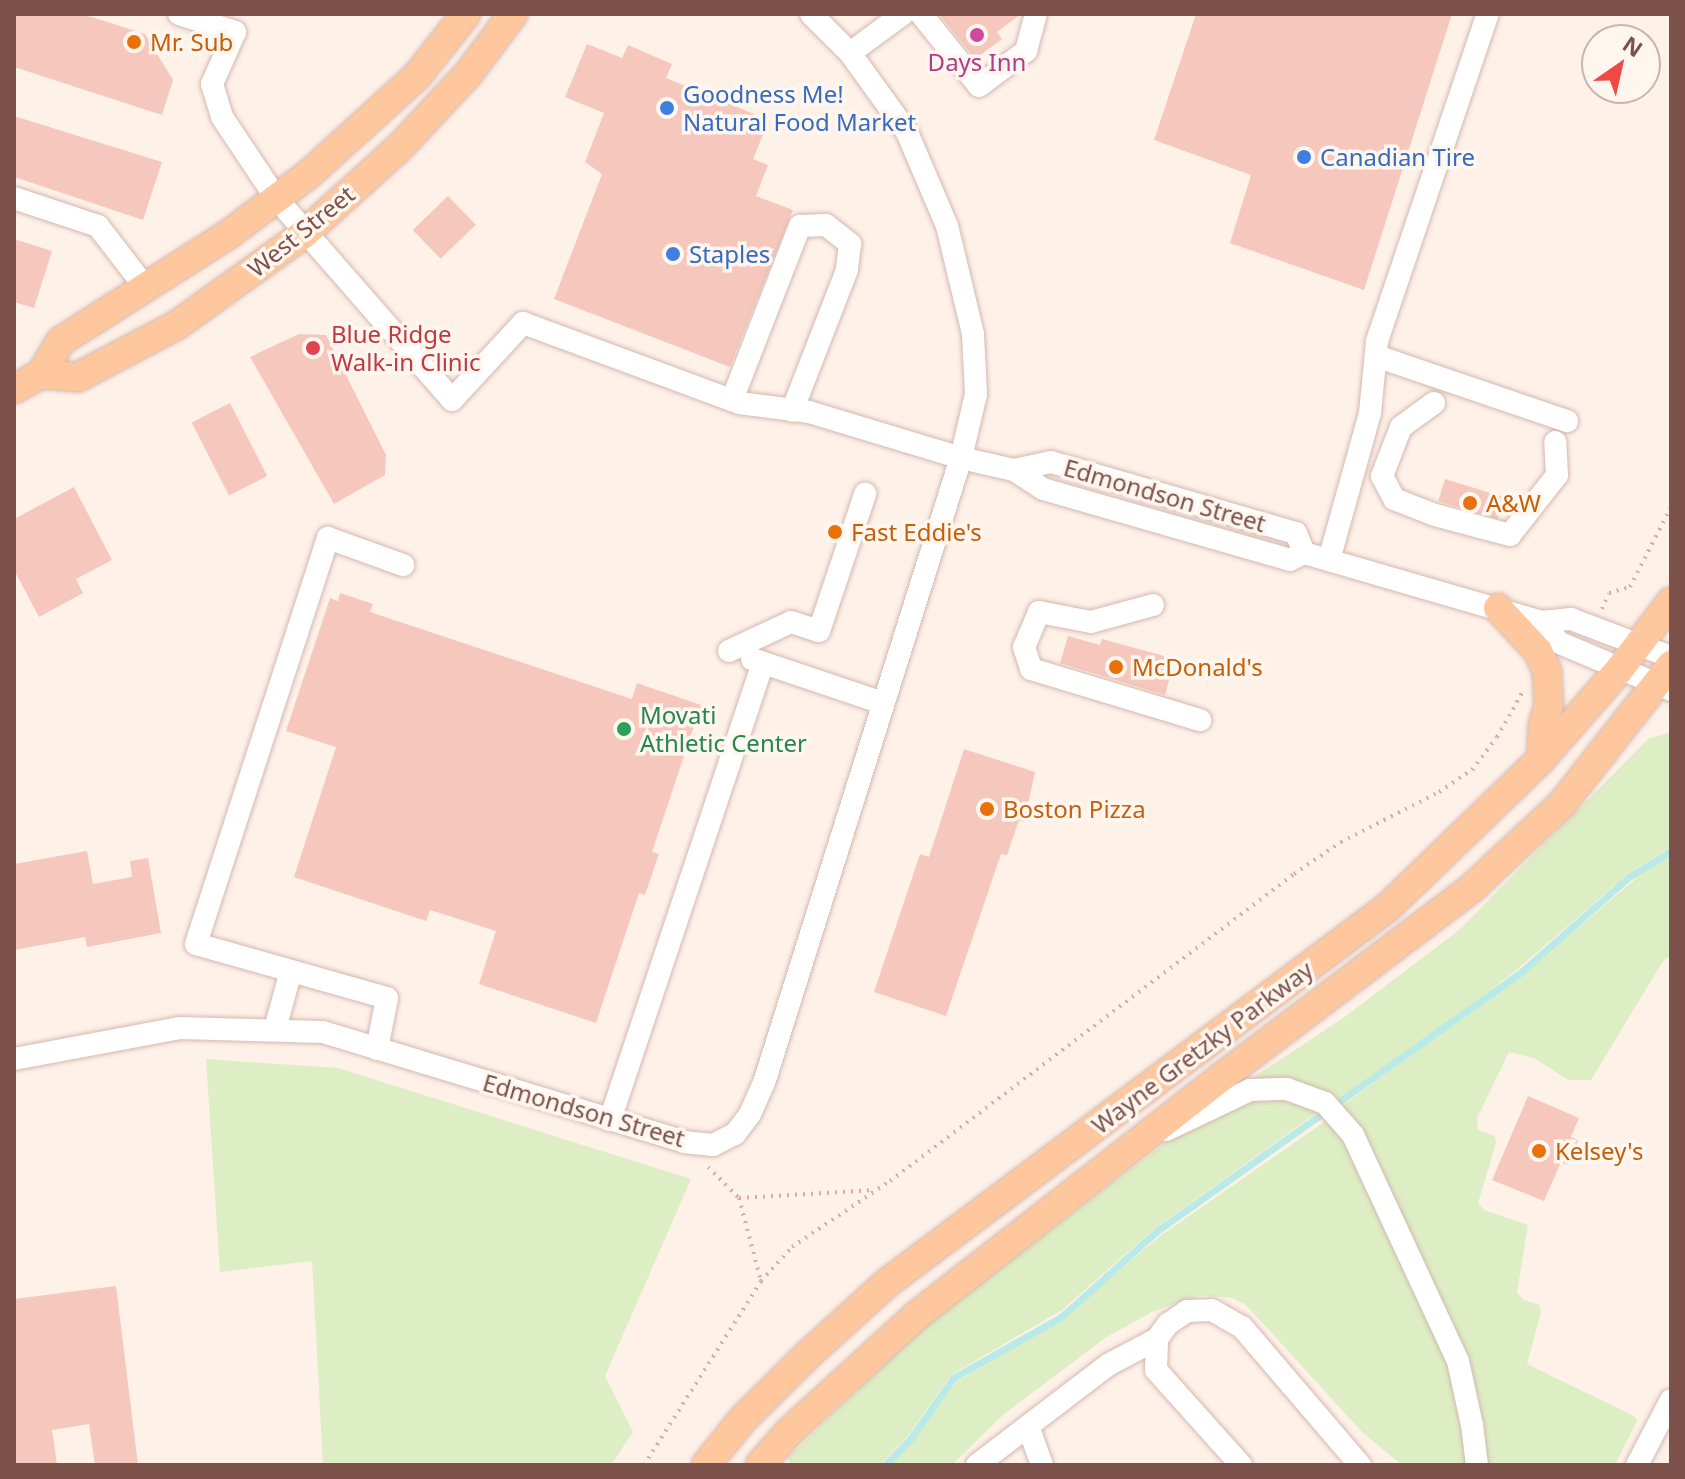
<!DOCTYPE html>
<style>
body{margin:0}
#map{position:relative;width:1685px;height:1479px;overflow:hidden;background:#fef1e8;font-family:"Noto Sans",sans-serif}
div>[style]{position:absolute}
[style*='--x']{left:calc(var(--x)*1px);top:calc(var(--y)*1px);width:calc(var(--w)*1px);rotate:calc(var(--a)*1deg)}
.green>*{inset:0;background:#ddeec4}
.stream>*{height:7px;margin:-3.5px;padding:0 3.5px;transform-origin:3.5px;border-radius:3.5px;background:#baeae7}
.building>*{inset:0;background:#f6c8bd;transform-origin:0 0}
.path>*{height:4px;margin-top:-2px;transform-origin:0;background:repeating-linear-gradient(90deg,#dcaa9f 0 2px,transparent 0 8px)}
.roads{filter:drop-shadow(0 0 2px #d4b8af) drop-shadow(0 0 2px #d4b8af)}
.minor>*{height:22px;margin:-11px;padding:0 11px;transform-origin:11px;border-radius:11px;background:#fff}
.major>*{height:28px;margin:-14px;padding:0 14px;transform-origin:14px;border-radius:14px;background:#ffc79e}
.dots>*{width:22px;height:22px;translate:-50% -50%;box-sizing:border-box;border:4px solid #fff6f0;border-radius:50%}
span{translate:-50% -50%;white-space:nowrap;text-align:center;line-height:1.15;-webkit-text-stroke:7px #fff6f0;paint-order:stroke}
.food-label{font-size:24px;color:#c56008}
.left{translate:0 -50%;text-align:left}
.hotel-label{font-size:24px;color:#b23c85}
.shop-label{font-size:24px;color:#366cbe}
.street-label{font-size:24px;color:#7b5149}
.health-label{font-size:24px;color:#be3a42}
.leisure-label{font-size:24px;color:#27864d}
.frame{position:absolute;inset:0;border:16px solid #7b5149;pointer-events:none}
.north{position:absolute;left:1581px;top:24px;width:80px;height:80px;box-sizing:border-box;background:#fff6f0;border:2px solid #cab4ad;border-radius:50%;rotate:34deg;font-size:22px;font-weight:700;line-height:32px;text-align:center;color:#7b5149}
.north::after{content:'';display:block;margin:auto;width:28px;height:36px;background:#f04844;clip-path:polygon(50% 0,100% 100%,50% 72%,0 100%)}
</style>
<div id="map">
<div class="green">
<i style="clip-path:polygon(1671px 732px,1671px 847px,1628px 874px,1514px 972px,1450px 1021px,1336px 1102px,1255px 1080px,1257px 1075px,1346px 1016px,1459px 930px,1648px 739px)"></i>
<i style="clip-path:polygon(1671px 855px,1671px 955px,1663px 961px,1591px 1080px,1568px 1080px,1534px 1058px,1509px 1052px,1477px 1118px,1478px 1130px,1495px 1136px,1496px 1143px,1478px 1203px,1484px 1210px,1528px 1225px,1517px 1293px,1524px 1300px,1539px 1305px,1541px 1312px,1527px 1364px,1634px 1416px,1637px 1421px,1615px 1465px,1481px 1465px,1464px 1379px,1339px 1108px,1540px 960px,1646px 870px)"></i>
<i style="clip-path:polygon(206px 1059px,338px 1068px,691px 1179px,605px 1376px,633px 1432px,611px 1465px,323px 1465px,312px 1261px,220px 1272px)"></i>
<i style="clip-path:polygon(1285px 1095px,1318px 1108px,1318px 1112px,1153px 1230px,1062px 1310px,951px 1375px,908px 1436px,880px 1465px,792px 1465px,787px 1458px,926px 1325px,1173px 1137px,1249px 1097px)"></i>
<i style="clip-path:polygon(1330px 1118px,1338px 1124px,1439px 1328px,1473px 1465px,1402px 1465px,1362px 1432px,1245px 1304px,1232px 1298px,1199px 1295px,1152px 1312px,1105px 1338px,1004px 1414px,952px 1465px,890px 1465px,954px 1383px,1062px 1319px,1160px 1236px)"></i>
</div>
<div class="stream">
<i style="--x:885;--y:1465;--w:37;--a:-46"></i>
<i style="--x:911;--y:1438;--w:73;--a:-55"></i>
<i style="--x:953;--y:1378;--w:124;--a:-29.5"></i>
<i style="--x:1061;--y:1317;--w:129;--a:-41.9"></i>
<i style="--x:1157;--y:1231;--w:445;--a:-35.4"></i>
<i style="--x:1520;--y:973;--w:145;--a:-41.4"></i>
<i style="--x:1629;--y:877;--w:49;--a:-31.8"></i>
</div>
<div class="building">
<i style="clip-path:polygon(14px 14px,82px 14px,145px 34px,173px 80px,162px 115px,14px 67px)"></i>
<i style="clip-path:polygon(939px 14px,1021px 14px,997px 32px,1002px 39px,975px 59px)"></i>
<i style="clip-path:polygon(1196px 14px,1452px 14px,1364px 290px,1230px 243px,1251px 175px,1154px 140px)"></i>
<i style="clip-path:polygon(587px 44px,622px 58px,628px 45px,672px 64px,666px 78px,769px 120px,753px 159px,768px 165px,756px 196px,793px 210px,730px 367px,554px 299px,602px 174px,585px 162px,604px 113px,565px 97px)"></i>
<i style="clip-path:polygon(14px 116px,162px 162px,143px 220px,14px 177px)"></i>
<i style="left:448px;top:196px;width:40px;height:49px;rotate:46deg"></i>
<i style="clip-path:polygon(14px 239px,52px 251px,34px 308px,14px 302px)"></i>
<i style="clip-path:polygon(299px 334px,326px 335px,386px 455px,385px 475px,334px 504px,250px 357px)"></i>
<i style="left:230px;top:403px;width:82px;height:43px;rotate:63deg"></i>
<i style="left:1445px;top:479px;width:62px;height:23px;rotate:17deg"></i>
<i style="clip-path:polygon(74px 487px,112px 560px,76px 579px,83px 593px,39px 617px,14px 570px,14px 519px)"></i>
<i style="clip-path:polygon(340px 593px,373px 604px,370px 612px,632px 699px,637px 683px,701px 705px,652px 852px,659px 854px,645px 895px,639px 893px,596px 1023px,479px 984px,496px 931px,430px 910px,426px 921px,294px 877px,336px 747px,286px 731px,330px 598px,338px 601px)"></i>
<i style="clip-path:polygon(1068px 636px,1100px 645px,1102px 639px,1175px 659px,1165px 695px,1060px 663px)"></i>
<i style="clip-path:polygon(964px 749px,1035px 772px,1024px 822px,1019px 820px,1007px 855px,1001px 854px,946px 1016px,874px 992px,920px 854px,929px 857px)"></i>
<i style="clip-path:polygon(87px 851px,93px 884px,132px 877px,130px 861px,148px 858px,161px 933px,87px 947px,85px 937px,14px 950px,14px 864px)"></i>
<i style="clip-path:polygon(1528px 1096px,1579px 1118px,1571px 1137px,1578px 1140px,1567px 1165px,1561px 1162px,1544px 1201px,1492px 1180px)"></i>
<i style="clip-path:polygon(116px 1286px,138px 1465px,95px 1465px,89px 1424px,52px 1430px,57px 1465px,14px 1465px,14px 1299px)"></i>
</div>
<div class="path">
<i style="--x:1602;--y:609;--w:17;--a:-66"></i>
<i style="--x:1609;--y:593;--w:22;--a:-16"></i>
<i style="--x:1630;--y:587;--w:90;--a:-62.9"></i>
<i style="--x:708;--y:1167;--w:44;--a:45"></i>
<i style="--x:739;--y:1198;--w:86;--a:75.2"></i>
<i style="--x:739;--y:1198;--w:136;--a:-3.4"></i>
<i style="--x:644;--y:1465;--w:218;--a:-57.5"></i>
<i style="--x:761;--y:1281;--w:46;--a:-47.6"></i>
<i style="--x:792;--y:1247;--w:118;--a:-34"></i>
<i style="--x:890;--y:1181;--w:507;--a:-37.23"></i>
<i style="--x:1294;--y:874;--w:57;--a:-34.2"></i>
<i style="--x:1341;--y:842;--w:110;--a:-27"></i>
<i style="--x:1439;--y:792;--w:40;--a:-34"></i>
<i style="--x:1472;--y:770;--w:41;--a:-52.9"></i>
<i style="--x:1497;--y:737;--w:53;--a:-60.5"></i>
</div>
<div class="roads">
<div class="minor">
<i style="--x:179;--y:14;--w:59;--a:17.8"></i>
<i style="--x:235;--y:32;--w:57;--a:113.9"></i>
<i style="--x:212;--y:84;--w:34;--a:73"></i>
<i style="--x:222;--y:117;--w:97;--a:56.3"></i>
<i style="--x:276;--y:198;--w:268;--a:48.9"></i>
<i style="--x:452;--y:400;--w:105;--a:-47.3"></i>
<i style="--x:523;--y:323;--w:230;--a:20.3"></i>
<i style="--x:739;--y:403;--w:71;--a:7.3"></i>
<i style="--x:809;--y:412;--w:159;--a:16.8"></i>
<i style="--x:961;--y:458;--w:54;--a:12.8"></i>
<i style="--x:1014;--y:470;--w:35;--a:33"></i>
<i style="--x:1043;--y:489;--w:257;--a:16"></i>
<i style="--x:1290;--y:560;--w:16;--a:-27"></i>
<i style="--x:1304;--y:553;--w:247;--a:16.2"></i>
<i style="--x:1541;--y:622;--w:30;--a:-6"></i>
<i style="--x:1571;--y:619;--w:107;--a:20.8"></i>
<i style="--x:921;--y:14;--w:92;--a:51.1"></i>
<i style="--x:979;--y:86;--w:59;--a:-36.7"></i>
<i style="--x:1026;--y:51;--w:38;--a:-75"></i>
<i style="--x:850;--y:53;--w:66;--a:-36.3"></i>
<i style="--x:14;--y:198;--w:89;--a:18.4"></i>
<i style="--x:98;--y:226;--w:77;--a:52.4"></i>
<i style="--x:1376;--y:356;--w:202;--a:18.8"></i>
<i style="--x:732;--y:400;--w:187;--a:-68.7"></i>
<i style="--x:800;--y:226;--w:26;--a:-2"></i>
<i style="--x:826;--y:225;--w:31;--a:38"></i>
<i style="--x:850;--y:244;--w:26;--a:97"></i>
<i style="--x:847;--y:270;--w:151;--a:111.3"></i>
<i style="--x:1434;--y:403;--w:41;--a:144"></i>
<i style="--x:1401;--y:427;--w:53;--a:111.2"></i>
<i style="--x:1382;--y:476;--w:26;--a:62"></i>
<i style="--x:1394;--y:499;--w:44;--a:21.3"></i>
<i style="--x:1435;--y:515;--w:78;--a:14.9"></i>
<i style="--x:1510;--y:535;--w:76;--a:-51.9"></i>
<i style="--x:1557;--y:475;--w:33;--a:-93"></i>
<i style="--x:1014;--y:470;--w:38;--a:-12"></i>
<i style="--x:1051;--y:462;--w:255;--a:16.2"></i>
<i style="--x:1296;--y:533;--w:22;--a:68"></i>
<i style="--x:1329;--y:560;--w:153;--a:-74.4"></i>
<i style="--x:1370;--y:413;--w:72;--a:-84.4"></i>
<i style="--x:1377;--y:341;--w:345;--a:-71.3"></i>
<i style="--x:1153;--y:605;--w:64;--a:164.7"></i>
<i style="--x:1091;--y:622;--w:53;--a:-169.1"></i>
<i style="--x:1039;--y:612;--w:38;--a:113"></i>
<i style="--x:1024;--y:647;--w:23;--a:72"></i>
<i style="--x:1031;--y:669;--w:177;--a:16.8"></i>
<i style="--x:1541;--y:622;--w:28;--a:48"></i>
<i style="--x:1560;--y:643;--w:121;--a:22.9"></i>
<i style="--x:729;--y:651;--w:68;--a:-25.1"></i>
<i style="--x:791;--y:622;--w:29;--a:18"></i>
<i style="--x:819;--y:631;--w:145;--a:-71.4"></i>
<i style="--x:752;--y:659;--w:138;--a:18.6"></i>
<i style="--x:275;--y:1029;--w:60;--a:-74.6"></i>
<i style="--x:377;--y:1049;--w:52;--a:-78.9"></i>
<i style="--x:387;--y:998;--w:198;--a:-164.2"></i>
<i style="--x:196;--y:944;--w:427;--a:-72"></i>
<i style="--x:328;--y:538;--w:80;--a:19.8"></i>
<i style="--x:14;--y:1059;--w:168;--a:-10.6"></i>
<i style="--x:179;--y:1028;--w:144;--a:1.6"></i>
<i style="--x:323;--y:1032;--w:377;--a:16.9"></i>
<i style="--x:684;--y:1142;--w:29;--a:6"></i>
<i style="--x:713;--y:1145;--w:25;--a:-27"></i>
<i style="--x:735;--y:1134;--w:25;--a:-53"></i>
<i style="--x:750;--y:1114;--w:34;--a:-66"></i>
<i style="--x:764;--y:1083;--w:655;--a:-72.51"></i>
<i style="--x:961;--y:458;--w:66;--a:-76.8"></i>
<i style="--x:976;--y:394;--w:60;--a:-92.9"></i>
<i style="--x:973;--y:334;--w:111;--a:-103.5"></i>
<i style="--x:947;--y:226;--w:102;--a:-113.1"></i>
<i style="--x:907;--y:132;--w:97;--a:-125.8"></i>
<i style="--x:850;--y:53;--w:55;--a:-135"></i>
<i style="--x:610;--y:1120;--w:482;--a:-71.5"></i>
<i style="--x:1166;--y:1130;--w:93;--a:-25.5"></i>
<i style="--x:1250;--y:1090;--w:37;--a:-2"></i>
<i style="--x:1287;--y:1089;--w:40;--a:20.2"></i>
<i style="--x:1325;--y:1103;--w:43;--a:48.8"></i>
<i style="--x:1353;--y:1135;--w:249;--a:65.1"></i>
<i style="--x:1458;--y:1361;--w:66;--a:77.7"></i>
<i style="--x:1472;--y:1425;--w:40;--a:82.9"></i>
<i style="--x:977;--y:1465;--w:64;--a:-37.4"></i>
<i style="--x:1042;--y:1465;--w:41;--a:-109.7"></i>
<i style="--x:1028;--y:1426;--w:101;--a:-37.3"></i>
<i style="--x:1108;--y:1365;--w:55;--a:-28"></i>
<i style="--x:1241;--y:1465;--w:127;--a:-131.8"></i>
<i style="--x:1156;--y:1370;--w:31;--a:-88"></i>
<i style="--x:1157;--y:1339;--w:19;--a:-54"></i>
<i style="--x:1168;--y:1324;--w:23;--a:-34"></i>
<i style="--x:1187;--y:1311;--w:25;--a:-2"></i>
<i style="--x:1212;--y:1310;--w:34;--a:30"></i>
<i style="--x:1242;--y:1327;--w:182;--a:49.5"></i>
<i style="--x:1637;--y:1465;--w:73;--a:-62.4"></i>
</div>
<div class="major">
<i style="--x:41;--y:374;--w:37;--a:5"></i>
<i style="--x:78;--y:377;--w:112;--a:-27.7"></i>
<i style="--x:177;--y:325;--w:158;--a:-35.7"></i>
<i style="--x:305;--y:233;--w:128;--a:-42.2"></i>
<i style="--x:400;--y:147;--w:101;--a:-47"></i>
<i style="--x:469;--y:73;--w:74;--a:-53.3"></i>
<i style="--x:14;--y:389;--w:31;--a:-29"></i>
<i style="--x:41;--y:374;--w:39;--a:-59"></i>
<i style="--x:61;--y:341;--w:199;--a:-32.5"></i>
<i style="--x:229;--y:234;--w:100;--a:-36.9"></i>
<i style="--x:309;--y:174;--w:146;--a:-42.2"></i>
<i style="--x:417;--y:76;--w:79;--a:-51.7"></i>
<i style="--x:1498;--y:608;--w:59;--a:47.1"></i>
<i style="--x:1538;--y:651;--w:22;--a:66"></i>
<i style="--x:1547;--y:671;--w:34;--a:87"></i>
<i style="--x:1549;--y:705;--w:21;--a:107"></i>
<i style="--x:1543;--y:725;--w:34;--a:93"></i>
<i style="--x:706;--y:1465;--w:59;--a:-51.2"></i>
<i style="--x:743;--y:1419;--w:95;--a:-44.6"></i>
<i style="--x:811;--y:1352;--w:103;--a:-42.2"></i>
<i style="--x:887;--y:1283;--w:626;--a:-36.89"></i>
<i style="--x:1388;--y:907;--w:213;--a:-44"></i>
<i style="--x:1541;--y:759;--w:118;--a:-48.8"></i>
<i style="--x:1619;--y:670;--w:86;--a:-52.6"></i>
<i style="--x:760;--y:1465;--w:43;--a:-48.8"></i>
<i style="--x:788;--y:1433;--w:173;--a:-42.4"></i>
<i style="--x:916;--y:1316;--w:388;--a:-38"></i>
<i style="--x:1222;--y:1077;--w:315;--a:-37.1"></i>
<i style="--x:1473;--y:887;--w:122;--a:-43"></i>
<i style="--x:1562;--y:804;--w:177;--a:-51.9"></i>
</div>
</div>
<div class="dots">
<i style="left:977px;top:35px;background:#d1479c"></i>
<i style="left:134px;top:42px;background:#e8710a"></i>
<i style="left:667px;top:108px;background:#3f7fe0"></i>
<i style="left:1304px;top:157px;background:#3f7fe0"></i>
<i style="left:673px;top:254px;background:#3f7fe0"></i>
<i style="left:313px;top:348px;background:#e0444e"></i>
<i style="left:1470px;top:503px;background:#e8710a"></i>
<i style="left:835px;top:532px;background:#e8710a"></i>
<i style="left:1116px;top:667px;background:#e8710a"></i>
<i style="left:624px;top:729px;background:#2e9e5b"></i>
<i style="left:987px;top:809px;background:#e8710a"></i>
<i style="left:1539px;top:1151px;background:#e8710a"></i>
</div>
<div class="food-label">
<span class="left" style="left:150px;top:42px">Mr. Sub</span>
<span class="left" style="left:1486px;top:503px">A&amp;W</span>
<span class="left" style="left:851px;top:532px">Fast Eddie's</span>
<span class="left" style="left:1132px;top:667px">McDonald's</span>
<span class="left" style="left:1003px;top:809px">Boston Pizza</span>
<span class="left" style="left:1555px;top:1151px">Kelsey's</span>
</div>
<div class="hotel-label">
<span style="left:977px;top:62px">Days Inn</span>
</div>
<div class="shop-label">
<span class="left" style="left:683px;top:108px">Goodness Me!<br>Natural Food Market</span>
<span class="left" style="left:1320px;top:157px">Canadian Tire</span>
<span class="left" style="left:689px;top:254px">Staples</span>
</div>
<div class="street-label">
<span style="left:301px;top:231px;rotate:-39deg">West Street</span>
<span style="left:1165px;top:495px;rotate:16deg">Edmondson Street</span>
<span style="left:1202px;top:1047px;rotate:-37deg">Wayne Gretzky Parkway</span>
<span style="left:584px;top:1110px;rotate:16deg">Edmondson Street</span>
</div>
<div class="health-label">
<span class="left" style="left:331px;top:348px">Blue Ridge<br>Walk-in Clinic</span>
</div>
<div class="leisure-label">
<span class="left" style="left:640px;top:729px">Movati<br>Athletic Center</span>
</div>
<div class="frame"></div>
<div class="north">N</div>
</div>
